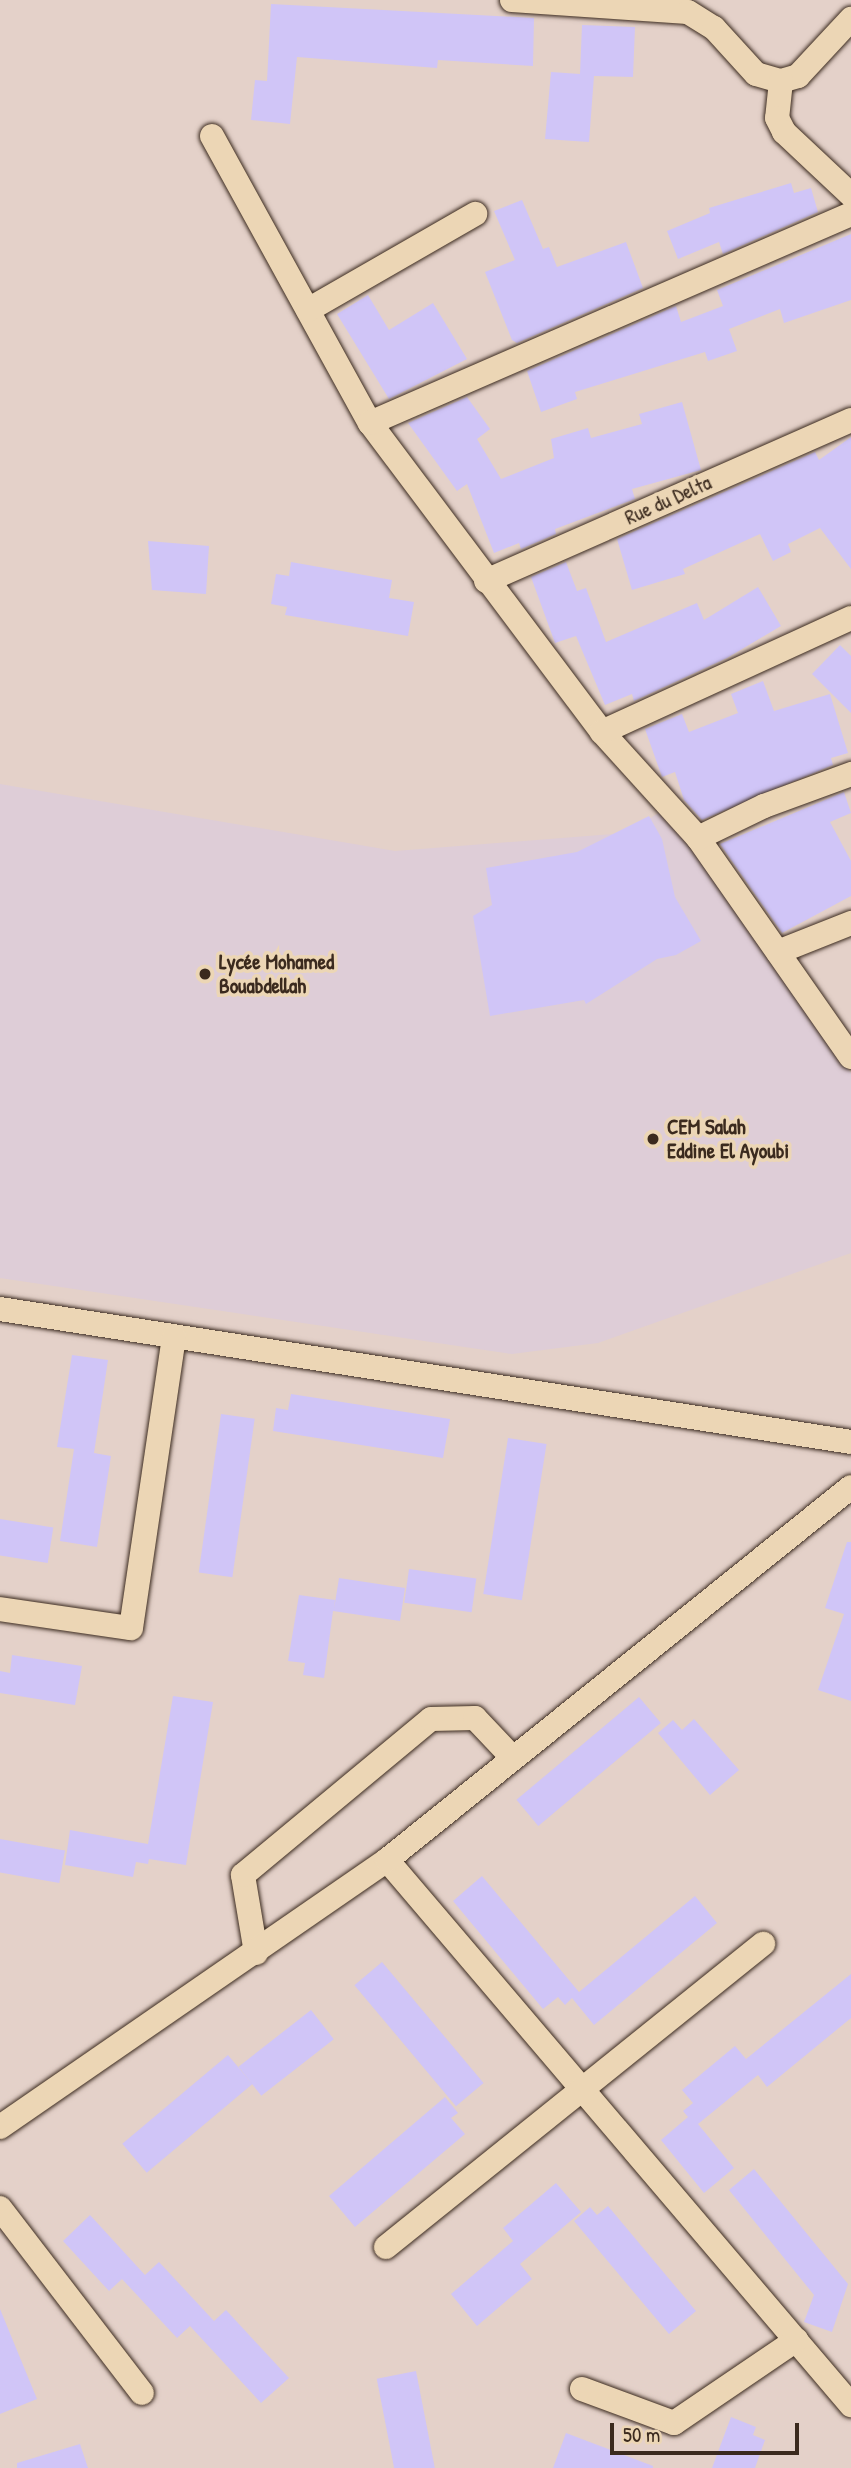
<!DOCTYPE html>
<meta charset="utf-8">
<style>
body{margin:0}
#map{position:relative;width:851px;height:2468px;overflow:hidden;background:#e4d1c9;font-family:"Patrick Hand",sans-serif}
div>[style]{position:absolute}
[style*='--x']{left:calc(var(--x)*1px);top:calc(var(--y)*1px);width:calc(var(--w)*1px);rotate:calc(var(--a)*1deg)}
.built>*{inset:0;background:#decdd7}
.building>*{inset:0;background:#d0c5f7;transform-origin:0 0}
.roads{filter:drop-shadow(0 0 2px #3b2a1e) drop-shadow(0 0 2px #3b2a1e)}
.minor>*{height:24px;margin:-12px;padding:0 12px;transform-origin:12px;border-radius:12px;background:#ecd6b5}
.dots>*{width:19px;height:19px;translate:-50% -50%;box-sizing:border-box;border:4px solid #ecd6b5;border-radius:50%}
span{translate:-50% -50%;white-space:nowrap;text-align:center;line-height:1.15;-webkit-text-stroke:7px #ecd6b5;paint-order:stroke}
.street-label{font-size:21px;color:#3b2a1e}
.poi-label{font-size:21px;color:#3b2a1e;font-weight:700}
.left{translate:0 -50%;text-align:left}
.scale{position:absolute;left:610px;top:2423px;width:189px;height:32px;box-sizing:border-box;border:4px solid #3b2a1e;border-top:0;padding-left:9px;font-size:21px;line-height:24px;white-space:nowrap;color:#3b2a1e;-webkit-text-stroke:5px #ecd6b5;paint-order:stroke}
</style>
<div id="map">
<div class="built">
<i style="clip-path:polygon(0 784px,395px 851px,626px 833px,665px 809px,851px 1073px,851px 1253px,598px 1343px,512px 1354px,0 1278px)"></i>
</div>
<div class="building">
<i style="clip-path:polygon(271px 4px,534px 18px,533px 66px,438px 60px,437px 68px,297px 57px,290px 124px,251px 120px,255px 80px,267px 81px)"></i>
<i style="clip-path:polygon(582px 25px,635px 27px,633px 77px,594px 76px,589px 142px,545px 139px,551px 72px,580px 74px)"></i>
<i style="clip-path:polygon(791px 183px,794px 193px,811px 188px,818px 212px,723px 254px,719px 242px,678px 259px,667px 231px,710px 213px,709px 208px)"></i>
<i style="clip-path:polygon(522px 200px,543px 249px,549px 247px,557px 267px,626px 242px,643px 288px,517px 343px,512px 340px,485px 272px,515px 260px,494px 211px)"></i>
<i style="clip-path:polygon(851px 234px,851px 300px,784px 323px,780px 309px,729px 329px,737px 351px,708px 361px,705px 352px,575px 392px,577px 399px,541px 412px,527px 371px,676px 306px,681px 322px,723px 306px,717px 290px)"></i>
<i style="clip-path:polygon(368px 295px,389px 330px,433px 303px,467px 359px,389px 399px,337px 314px)"></i>
<i style="clip-path:polygon(467px 397px,490px 429px,477px 439px,501px 479px,554px 458px,551px 439px,588px 428px,591px 438px,642px 424px,639px 414px,682px 402px,701px 470px,632px 489px,635px 499px,555px 529px,556px 534px,521px 549px,519px 543px,494px 553px,467px 484px,457px 491px,408px 423px)"></i>
<i style="clip-path:polygon(851px 437px,851px 569px,820px 528px,788px 544px,791px 552px,773px 561px,760px 534px,683px 569px,685px 574px,632px 590px,617px 539px,815px 452px,819px 460px)"></i>
<i style="clip-path:polygon(148px 541px,209px 546px,206px 594px,152px 590px)"></i>
<i style="clip-path:polygon(291px 562px,392px 580px,389px 598px,414px 602px,408px 636px,285px 615px,287px 607px,271px 604px,276px 574px,289px 576px)"></i>
<i style="clip-path:polygon(566px 562px,577px 591px,586px 588px,606px 642px,697px 603px,704px 620px,758px 587px,781px 626px,727px 658px,634px 701px,632px 694px,605px 705px,576px 636px,555px 643px,531px 577px)"></i>
<i style="clip-path:polygon(840px 645px,851px 656px,851px 713px,812px 674px)"></i>
<i style="clip-path:polygon(763px 681px,774px 711px,830px 694px,848px 753px,831px 758px,833px 765px,702px 820px,684px 800px,675px 772px,662px 777px,645px 729px,682px 714px,689px 732px,738px 713px,731px 694px)"></i>
<i style="clip-path:polygon(844px 792px,851px 813px,830px 822px,851px 861px,851px 896px,782px 933px,720px 844px)"></i>
<i style="clip-path:polygon(649px 816px,662px 839px,675px 897px,701px 941px,676px 955px,657px 959px,586px 1004px,584px 1000px,490px 1016px,473px 916px,492px 905px,486px 868px,577px 852px)"></i>
<i style="clip-path:polygon(72px 1355px,108px 1360px,94px 1453px,111px 1456px,97px 1547px,60px 1541px,74px 1449px,57px 1447px)"></i>
<i style="clip-path:polygon(291px 1394px,450px 1419px,443px 1458px,273px 1431px,276px 1408px,288px 1410px)"></i>
<i style="left:221px;top:1414px;width:34px;height:160px;rotate:8deg"></i>
<i style="left:508px;top:1438px;width:39px;height:158px;rotate:9deg"></i>
<i style="left:0;top:1519px;width:54px;height:36px;rotate:9deg"></i>
<i style="clip-path:polygon(847px 1542px,851px 1542px,851px 1701px,818px 1690px,844px 1614px,825px 1608px)"></i>
<i style="left:409px;top:1569px;width:68px;height:34px;rotate:8deg"></i>
<i style="clip-path:polygon(339px 1578px,405px 1588px,400px 1621px,333px 1611px,324px 1678px,303px 1675px,305px 1663px,288px 1661px,299px 1595px,335px 1600px,334px 1609px)"></i>
<i style="clip-path:polygon(12px 1655px,82px 1666px,75px 1705px,0 1693px,0 1671px,10px 1673px)"></i>
<i style="clip-path:polygon(173px 1696px,213px 1702px,186px 1865px,149px 1859px,148px 1864px,136px 1862px,133px 1877px,65px 1865px,70px 1830px,148px 1844px)"></i>
<i style="left:639px;top:1697px;width:34px;height:160px;rotate:50deg"></i>
<i style="clip-path:polygon(694px 1719px,739px 1770px,710px 1795px,658px 1733px,673px 1720px,682px 1730px)"></i>
<i style="left:0;top:1839px;width:66px;height:33px;rotate:10deg"></i>
<i style="clip-path:polygon(482px 1876px,579px 1992px,695px 1896px,717px 1923px,594px 2025px,572px 1998px,565px 2005px,558px 1997px,543px 2009px,453px 1901px)"></i>
<i style="left:382px;top:1962px;width:158px;height:36px;rotate:50deg"></i>
<i style="clip-path:polygon(851px 1974px,851px 2018px,767px 2087px,758px 2075px,698px 2124px,734px 2168px,704px 2193px,661px 2140px,688px 2117px,683px 2111px,693px 2103px,682px 2090px,735px 2046px,746px 2059px)"></i>
<i style="left:311px;top:2010px;width:37px;height:92px;rotate:52deg"></i>
<i style="left:228px;top:2055px;width:38px;height:138px;rotate:50deg"></i>
<i style="clip-path:polygon(445px 2097px,458px 2113px,451px 2118px,465px 2134px,355px 2227px,329px 2196px)"></i>
<i style="clip-path:polygon(754px 2169px,848px 2284px,832px 2332px,804px 2322px,814px 2295px,729px 2190px)"></i>
<i style="clip-path:polygon(556px 2183px,581px 2212px,520px 2264px,532px 2279px,477px 2326px,451px 2294px,513px 2241px,503px 2228px)"></i>
<i style="clip-path:polygon(608px 2206px,696px 2311px,669px 2334px,574px 2221px,590px 2207px,597px 2215px)"></i>
<i style="clip-path:polygon(90px 2215px,145px 2275px,159px 2262px,214px 2321px,226px 2310px,289px 2378px,261px 2403px,190px 2326px,177px 2338px,122px 2279px,109px 2291px,63px 2241px)"></i>
<i style="clip-path:polygon(0 2309px,37px 2399px,0 2414px)"></i>
<i style="left:416px;top:2371px;width:99px;height:40px;rotate:79deg"></i>
<i style="clip-path:polygon(731px 2417px,756px 2427px,753px 2435px,765px 2440px,755px 2468px,712px 2468px)"></i>
<i style="clip-path:polygon(566px 2433px,653px 2466px,653px 2468px,553px 2468px)"></i>
<i style="clip-path:polygon(80px 2444px,88px 2468px,17px 2468px,17px 2463px)"></i>
</div>
<div class="roads">
<div class="minor">
<i style="--x:512;--y:0;--w:176;--a:3.9"></i>
<i style="--x:688;--y:12;--w:31;--a:32"></i>
<i style="--x:714;--y:28;--w:62;--a:47.6"></i>
<i style="--x:756;--y:74;--w:26;--a:16"></i>
<i style="--x:781;--y:81;--w:18;--a:-16"></i>
<i style="--x:798;--y:76;--w:78;--a:-47.1"></i>
<i style="--x:781;--y:81;--w:37;--a:96"></i>
<i style="--x:777;--y:118;--w:16;--a:63"></i>
<i style="--x:784;--y:132;--w:92;--a:43.2"></i>
<i style="--x:212;--y:136;--w:328;--a:61.2"></i>
<i style="--x:370;--y:423;--w:386;--a:53.1"></i>
<i style="--x:602;--y:732;--w:143;--a:47.8"></i>
<i style="--x:698;--y:838;--w:267;--a:55.1"></i>
<i style="--x:308;--y:310;--w:193;--a:-29.9"></i>
<i style="--x:370;--y:423;--w:524;--a:-23.49"></i>
<i style="--x:486;--y:581;--w:399;--a:-23.8"></i>
<i style="--x:602;--y:732;--w:274;--a:-24.6"></i>
<i style="--x:698;--y:838;--w:73;--a:-25.9"></i>
<i style="--x:764;--y:806;--w:93;--a:-20.2"></i>
<i style="--x:778;--y:952;--w:79;--a:-21.7"></i>
<i style="--x:0;--y:1309;--w:861;--a:8.88"></i>
<i style="--x:0;--y:1609;--w:132;--a:8.3"></i>
<i style="--x:131;--y:1628;--w:294;--a:-81.6"></i>
<i style="--x:387;--y:1860;--w:716;--a:49.59"></i>
<i style="--x:256;--y:1953;--w:79;--a:-99.5"></i>
<i style="--x:243;--y:1875;--w:244;--a:-39.7"></i>
<i style="--x:431;--y:1719;--w:44;--a:-1.3"></i>
<i style="--x:475;--y:1718;--w:55;--a:46.5"></i>
<i style="--x:0;--y:2127;--w:470;--a:-34.6"></i>
<i style="--x:387;--y:1860;--w:595;--a:-38.8"></i>
<i style="--x:0;--y:2208;--w:233;--a:52.5"></i>
<i style="--x:386;--y:2247;--w:484;--a:-38.8"></i>
<i style="--x:582;--y:2389;--w:98;--a:20.3"></i>
<i style="--x:674;--y:2423;--w:148;--a:-34.2"></i>
</div>
</div>
<div class="dots">
<i style="left:205px;top:974px;background:#3b2a1e"></i>
<i style="left:653px;top:1139px;background:#3b2a1e"></i>
</div>
<div class="street-label">
<span style="left:668px;top:500px;rotate:-24deg">Rue du Delta</span>
</div>
<div class="poi-label">
<span class="left" style="left:219px;top:974px">Lycée Mohamed<br>Bouabdellah</span>
<span class="left" style="left:667px;top:1139px">CEM Salah<br>Eddine El Ayoubi</span>
</div>
<div class="scale">50 m</div>
</div>
